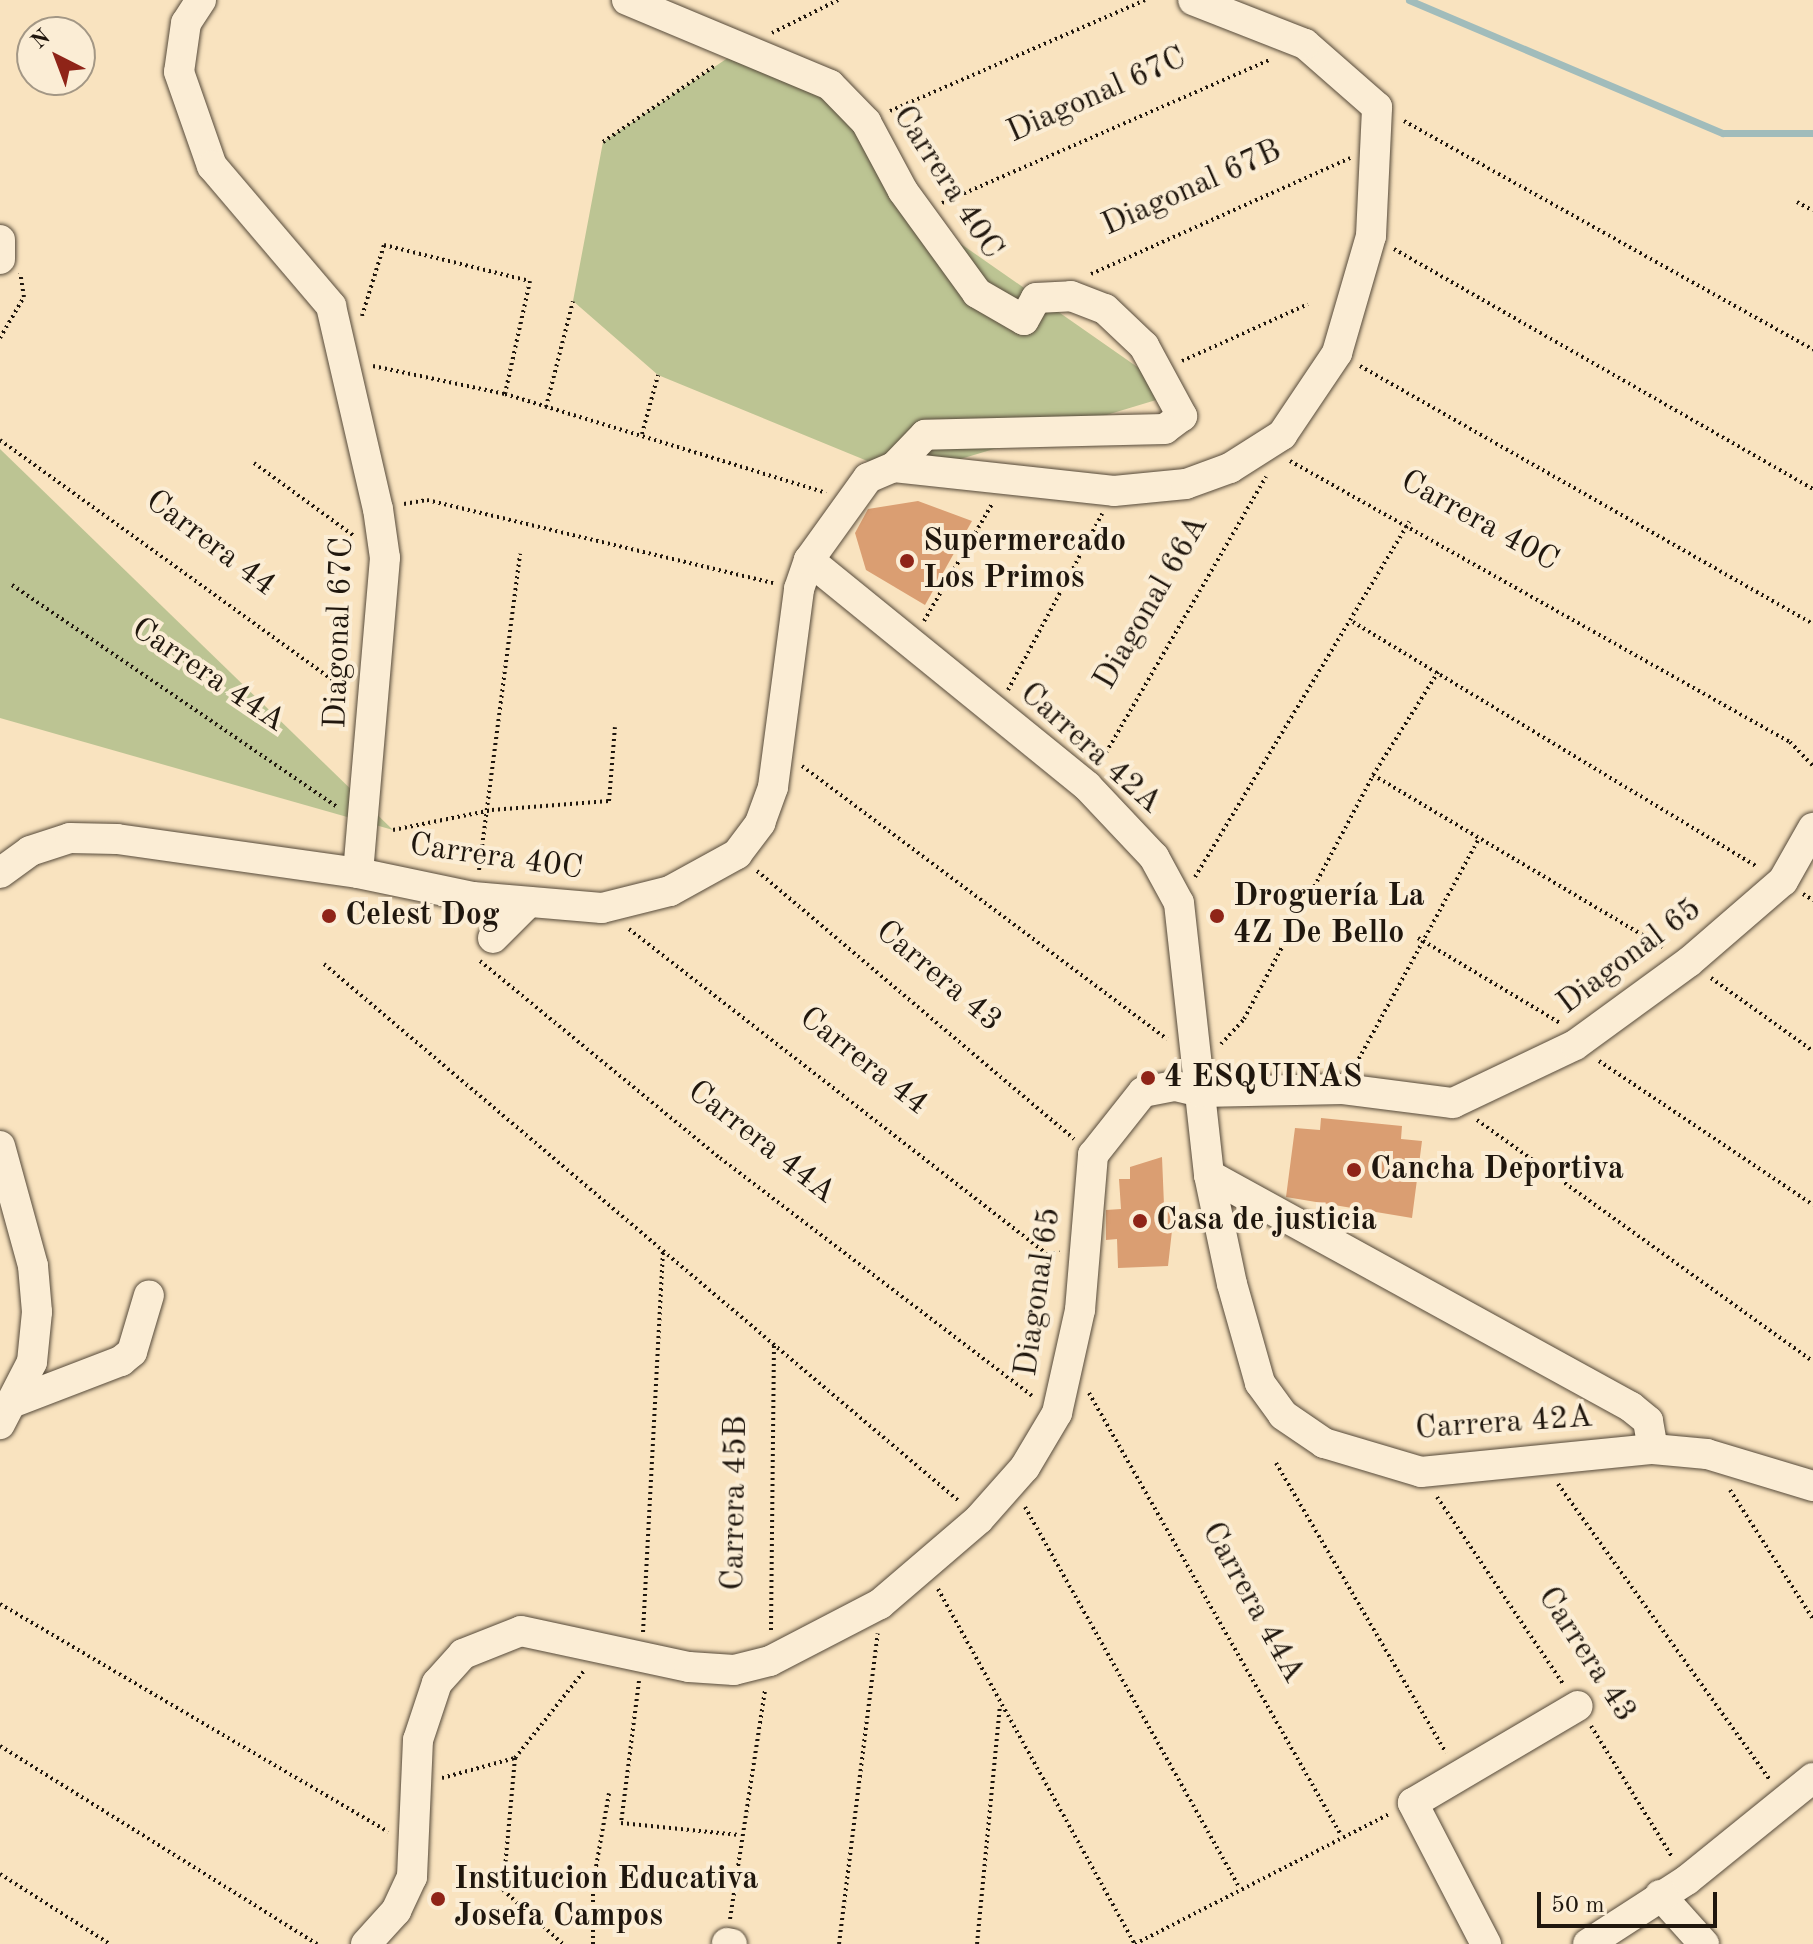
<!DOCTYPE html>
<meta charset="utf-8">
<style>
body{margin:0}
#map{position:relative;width:1813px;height:1944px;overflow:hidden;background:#f9e3bf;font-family:"Old Standard TT",serif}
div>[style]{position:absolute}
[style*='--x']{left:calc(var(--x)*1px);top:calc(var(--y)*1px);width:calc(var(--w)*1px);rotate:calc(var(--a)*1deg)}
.green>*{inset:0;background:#bcc493}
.stream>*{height:7px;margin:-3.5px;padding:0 3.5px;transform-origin:3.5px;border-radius:3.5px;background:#a1bcbb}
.building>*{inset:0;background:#da9e72}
.path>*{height:4px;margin-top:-2px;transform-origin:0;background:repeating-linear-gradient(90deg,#20170e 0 2px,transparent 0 6px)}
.roads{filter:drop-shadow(0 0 2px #564a3a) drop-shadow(0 0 2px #564a3a)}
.minor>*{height:30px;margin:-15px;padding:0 15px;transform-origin:15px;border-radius:15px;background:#fbedd5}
.dots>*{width:22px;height:22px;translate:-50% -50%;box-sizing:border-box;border:4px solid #fbedd5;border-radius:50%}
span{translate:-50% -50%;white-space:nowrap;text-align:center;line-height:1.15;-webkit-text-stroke:8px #fbedd5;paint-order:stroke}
.street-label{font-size:32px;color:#20170e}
.poi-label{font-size:32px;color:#20170e;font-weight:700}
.left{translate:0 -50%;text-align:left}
.north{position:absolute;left:16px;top:16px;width:80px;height:80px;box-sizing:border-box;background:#fbedd5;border:2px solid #a39785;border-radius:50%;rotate:318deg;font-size:22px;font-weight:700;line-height:32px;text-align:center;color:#20170e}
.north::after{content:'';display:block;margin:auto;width:28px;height:36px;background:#8f2418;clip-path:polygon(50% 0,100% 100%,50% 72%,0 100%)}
.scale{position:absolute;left:1537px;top:1892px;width:180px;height:36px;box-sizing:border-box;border:4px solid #20170e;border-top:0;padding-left:10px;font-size:24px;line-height:28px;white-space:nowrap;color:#20170e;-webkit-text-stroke:6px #fbedd5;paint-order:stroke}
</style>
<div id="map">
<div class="green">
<i style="clip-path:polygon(744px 47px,866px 122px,918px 214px,1176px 394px,904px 476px,658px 375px,573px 301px,603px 142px)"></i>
<i style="clip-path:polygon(0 449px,393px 830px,0 718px)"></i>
</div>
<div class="stream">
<i style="--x:1409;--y:0;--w:341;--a:23"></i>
<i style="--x:1723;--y:133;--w:90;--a:0"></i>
</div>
<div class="building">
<i style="clip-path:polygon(918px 501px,972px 521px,925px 605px,866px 570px,855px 533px,868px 509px)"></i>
<i style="clip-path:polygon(1321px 1118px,1402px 1126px,1401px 1139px,1422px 1141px,1412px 1218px,1286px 1197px,1295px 1128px,1320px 1130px)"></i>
<i style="clip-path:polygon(1162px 1157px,1164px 1205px,1175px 1204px,1168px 1266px,1118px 1268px,1117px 1239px,1106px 1240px,1106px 1210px,1121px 1209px,1119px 1179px,1130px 1179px,1130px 1167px)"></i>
</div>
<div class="path">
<i style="--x:772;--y:33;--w:74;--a:-26.6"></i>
<i style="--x:890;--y:111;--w:278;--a:-23.5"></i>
<i style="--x:1404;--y:121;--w:469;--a:29.2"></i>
<i style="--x:603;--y:142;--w:137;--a:-34.3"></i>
<i style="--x:1797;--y:202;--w:18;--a:29"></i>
<i style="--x:942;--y:203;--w:359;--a:-23.6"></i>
<i style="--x:1394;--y:249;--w:483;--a:29.8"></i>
<i style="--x:1091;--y:274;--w:284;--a:-24.1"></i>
<i style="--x:362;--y:316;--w:74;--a:-72.8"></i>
<i style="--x:384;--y:245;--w:150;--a:13.9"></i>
<i style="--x:530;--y:281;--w:116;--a:102.5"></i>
<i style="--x:0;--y:338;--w:48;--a:-59.7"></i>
<i style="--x:24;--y:297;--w:24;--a:-99"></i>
<i style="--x:1182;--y:361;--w:138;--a:-24.3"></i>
<i style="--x:373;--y:366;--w:135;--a:12"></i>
<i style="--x:505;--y:394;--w:336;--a:17.1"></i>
<i style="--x:1360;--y:366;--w:521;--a:29.66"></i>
<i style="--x:546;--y:407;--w:109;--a:-75.7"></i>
<i style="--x:642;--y:434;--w:61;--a:-74.8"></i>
<i style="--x:0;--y:440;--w:427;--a:35.8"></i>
<i style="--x:1290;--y:461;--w:574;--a:29.34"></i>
<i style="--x:1790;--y:742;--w:33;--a:46"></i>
<i style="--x:254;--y:463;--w:124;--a:36.1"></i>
<i style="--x:404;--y:504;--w:23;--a:-10"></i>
<i style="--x:427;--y:500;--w:356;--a:13.5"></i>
<i style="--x:12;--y:585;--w:394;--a:34.3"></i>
<i style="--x:924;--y:621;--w:135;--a:-59.8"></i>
<i style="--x:1353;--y:622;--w:473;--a:31.2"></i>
<i style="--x:1008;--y:690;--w:200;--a:-61.9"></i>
<i style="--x:1100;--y:763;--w:331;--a:-59.9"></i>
<i style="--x:802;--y:766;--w:456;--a:36.8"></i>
<i style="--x:1373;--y:775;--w:337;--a:30.7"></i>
<i style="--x:393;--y:830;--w:101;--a:-11.4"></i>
<i style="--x:492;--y:810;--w:117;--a:-4.4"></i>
<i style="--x:609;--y:801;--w:74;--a:-85.4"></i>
<i style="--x:479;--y:870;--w:319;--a:-82.6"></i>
<i style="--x:757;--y:871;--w:415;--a:40.2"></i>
<i style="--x:1195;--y:877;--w:415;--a:-58.9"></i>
<i style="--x:1803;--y:894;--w:12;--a:31"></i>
<i style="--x:629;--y:929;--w:531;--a:37.88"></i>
<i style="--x:1048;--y:1255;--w:12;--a:-14"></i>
<i style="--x:1418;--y:938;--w:165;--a:30.9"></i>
<i style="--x:480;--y:961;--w:310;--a:39.4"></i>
<i style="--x:720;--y:1158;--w:392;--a:37.3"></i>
<i style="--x:324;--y:964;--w:833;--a:40.23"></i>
<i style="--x:1711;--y:978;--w:125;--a:35.6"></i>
<i style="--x:1221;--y:1044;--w:34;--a:-47"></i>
<i style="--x:1244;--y:1019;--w:276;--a:-62.1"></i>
<i style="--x:1373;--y:775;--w:122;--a:-57.7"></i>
<i style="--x:1599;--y:1061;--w:258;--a:33.9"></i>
<i style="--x:1356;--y:1064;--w:257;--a:-61.4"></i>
<i style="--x:1477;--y:1120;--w:413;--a:35.7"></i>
<i style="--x:1089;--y:1393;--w:509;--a:60.31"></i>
<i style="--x:1276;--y:1463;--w:336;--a:59.6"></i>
<i style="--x:1558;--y:1484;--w:364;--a:54.4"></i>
<i style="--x:1730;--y:1490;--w:153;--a:57.2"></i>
<i style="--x:1437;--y:1497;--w:227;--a:56"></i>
<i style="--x:1025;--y:1507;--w:437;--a:60.6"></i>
<i style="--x:938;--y:1589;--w:406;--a:61"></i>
<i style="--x:0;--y:1604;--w:450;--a:30.4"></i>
<i style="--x:771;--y:1630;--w:286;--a:-89.4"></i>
<i style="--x:643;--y:1632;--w:382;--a:-87"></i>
<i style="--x:639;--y:1681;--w:143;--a:97.2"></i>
<i style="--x:621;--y:1823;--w:119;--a:5.8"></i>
<i style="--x:1591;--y:1726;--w:155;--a:58.2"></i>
<i style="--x:0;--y:1746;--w:374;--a:32"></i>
<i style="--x:515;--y:1758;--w:133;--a:95.2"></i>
<i style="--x:503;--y:1890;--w:81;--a:42"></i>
<i style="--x:442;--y:1778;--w:76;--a:-15.3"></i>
<i style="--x:515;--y:1758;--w:111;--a:-51.6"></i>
<i style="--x:0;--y:1874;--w:130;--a:32.5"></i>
<i style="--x:730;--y:1919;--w:232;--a:-81.3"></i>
<i style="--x:593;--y:1944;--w:60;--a:-90"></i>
<i style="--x:593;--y:1884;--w:92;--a:-80"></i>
<i style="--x:839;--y:1944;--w:313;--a:-82.9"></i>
<i style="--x:977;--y:1944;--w:238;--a:-84.5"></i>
<i style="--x:1135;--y:1944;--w:285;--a:-27.1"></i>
</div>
<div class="roads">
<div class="minor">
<i style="--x:201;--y:0;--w:27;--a:123"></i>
<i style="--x:186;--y:23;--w:49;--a:98.1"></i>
<i style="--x:179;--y:72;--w:100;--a:70.7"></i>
<i style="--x:212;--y:166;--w:184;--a:49.6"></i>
<i style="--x:331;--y:306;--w:208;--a:77"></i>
<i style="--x:378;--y:509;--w:49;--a:81.9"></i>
<i style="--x:385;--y:558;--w:316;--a:94.9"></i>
<i style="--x:627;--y:0;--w:220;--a:22.7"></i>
<i style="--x:830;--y:85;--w:52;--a:45.8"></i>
<i style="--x:866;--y:122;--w:78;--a:61.8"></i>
<i style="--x:903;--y:191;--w:126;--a:54"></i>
<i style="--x:977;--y:293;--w:54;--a:29.9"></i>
<i style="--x:1024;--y:320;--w:25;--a:-61"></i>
<i style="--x:1036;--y:298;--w:35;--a:-3"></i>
<i style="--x:1071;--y:296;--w:36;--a:21"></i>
<i style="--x:1105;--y:309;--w:54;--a:43.5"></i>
<i style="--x:1144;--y:346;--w:80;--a:61.5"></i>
<i style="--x:1182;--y:416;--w:21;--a:143"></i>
<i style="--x:1165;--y:429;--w:240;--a:178.6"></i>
<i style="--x:925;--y:435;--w:45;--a:134.1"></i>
<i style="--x:0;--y:240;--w:19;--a:90"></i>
<i style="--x:809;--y:560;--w:358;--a:39.1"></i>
<i style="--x:1087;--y:786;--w:98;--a:46.7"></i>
<i style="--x:1154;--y:857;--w:52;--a:61.5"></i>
<i style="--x:1179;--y:903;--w:274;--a:83.7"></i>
<i style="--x:1209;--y:1175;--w:111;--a:78.1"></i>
<i style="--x:1232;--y:1284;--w:103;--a:74.2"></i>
<i style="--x:1260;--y:1383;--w:39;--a:54"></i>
<i style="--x:1283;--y:1415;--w:50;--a:34.3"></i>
<i style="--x:1324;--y:1443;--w:101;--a:16.6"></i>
<i style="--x:1421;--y:1472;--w:233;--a:-5.7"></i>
<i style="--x:1653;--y:1449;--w:54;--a:5.3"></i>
<i style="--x:1707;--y:1454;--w:111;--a:16.8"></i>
<i style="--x:0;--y:873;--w:37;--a:-36"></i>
<i style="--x:30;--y:851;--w:42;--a:-18"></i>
<i style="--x:70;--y:838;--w:47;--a:1.2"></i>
<i style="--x:117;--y:839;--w:243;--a:8"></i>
<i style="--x:358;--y:873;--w:117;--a:11.8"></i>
<i style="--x:473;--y:897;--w:129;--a:4.9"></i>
<i style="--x:602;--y:908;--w:70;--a:-14"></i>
<i style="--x:670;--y:891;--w:77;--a:-28.9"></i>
<i style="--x:737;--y:854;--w:39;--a:-53"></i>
<i style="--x:760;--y:823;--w:38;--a:-70"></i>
<i style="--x:773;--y:787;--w:200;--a:-82.5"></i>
<i style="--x:799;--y:589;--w:31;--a:-71"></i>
<i style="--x:809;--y:560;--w:101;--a:-54.3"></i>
<i style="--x:868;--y:478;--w:28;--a:-23"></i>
<i style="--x:894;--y:467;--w:221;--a:6.2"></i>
<i style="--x:1114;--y:491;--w:72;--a:-5.6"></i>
<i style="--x:1186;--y:484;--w:47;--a:-20"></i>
<i style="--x:1230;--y:468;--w:62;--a:-32.4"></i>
<i style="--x:1282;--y:435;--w:99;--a:-56.1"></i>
<i style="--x:1337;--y:353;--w:122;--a:-73.8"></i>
<i style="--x:1371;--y:236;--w:129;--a:-87.3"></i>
<i style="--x:1377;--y:107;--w:96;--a:-138.8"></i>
<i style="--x:1305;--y:44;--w:120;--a:-158.6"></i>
<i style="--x:493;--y:938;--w:51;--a:-45"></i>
<i style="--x:0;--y:1146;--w:124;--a:74.6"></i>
<i style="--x:33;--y:1266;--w:46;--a:85"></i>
<i style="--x:37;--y:1312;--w:50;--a:95.7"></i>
<i style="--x:32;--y:1362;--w:70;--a:117.3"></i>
<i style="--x:1209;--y:1175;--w:482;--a:28.8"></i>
<i style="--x:1631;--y:1407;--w:22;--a:39"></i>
<i style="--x:1648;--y:1421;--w:28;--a:80"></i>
<i style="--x:14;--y:1402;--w:115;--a:-21"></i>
<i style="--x:121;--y:1361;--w:14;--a:-39"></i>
<i style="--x:132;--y:1352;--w:59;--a:-73.4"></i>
<i style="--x:1660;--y:1895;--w:66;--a:48.1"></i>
<i style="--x:727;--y:1943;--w:5;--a:11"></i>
<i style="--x:366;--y:1944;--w:45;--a:-47.7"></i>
<i style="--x:396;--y:1911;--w:38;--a:-65"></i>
<i style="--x:412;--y:1877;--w:137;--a:-87.5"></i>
<i style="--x:418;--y:1740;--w:60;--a:-71.6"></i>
<i style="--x:437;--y:1683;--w:39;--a:-48"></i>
<i style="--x:463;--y:1654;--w:62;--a:-21.6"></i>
<i style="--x:521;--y:1631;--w:172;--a:12.1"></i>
<i style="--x:689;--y:1667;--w:45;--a:3.8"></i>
<i style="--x:734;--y:1670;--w:37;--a:-14"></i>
<i style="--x:770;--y:1661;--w:124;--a:-27.4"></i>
<i style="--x:880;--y:1604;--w:130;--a:-40.6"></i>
<i style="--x:979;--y:1519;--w:69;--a:-48.5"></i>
<i style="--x:1025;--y:1467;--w:63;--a:-59.3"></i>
<i style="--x:1057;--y:1413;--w:106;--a:-77.4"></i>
<i style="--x:1080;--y:1310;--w:156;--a:-85.2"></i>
<i style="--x:1093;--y:1155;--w:80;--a:-51.6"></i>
<i style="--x:1143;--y:1092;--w:33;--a:-11"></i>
<i style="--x:1175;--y:1086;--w:27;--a:13"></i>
<i style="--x:1201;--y:1092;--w:142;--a:-1.2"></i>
<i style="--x:1343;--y:1089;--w:111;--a:7.3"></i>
<i style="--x:1453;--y:1103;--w:135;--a:-25.4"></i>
<i style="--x:1575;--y:1045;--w:141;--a:-36.1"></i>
<i style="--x:1689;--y:962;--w:124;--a:-40.8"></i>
<i style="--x:1783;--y:881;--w:61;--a:-60.5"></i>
<i style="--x:1486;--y:1944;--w:159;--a:-117.4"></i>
<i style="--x:1413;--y:1803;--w:191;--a:-30.5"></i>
<i style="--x:1588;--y:1944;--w:118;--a:-32.9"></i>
<i style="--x:1687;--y:1880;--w:162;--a:-39"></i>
</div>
</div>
<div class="dots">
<i style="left:907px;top:561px;background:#8f2418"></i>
<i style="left:329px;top:916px;background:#8f2418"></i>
<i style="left:1217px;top:916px;background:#8f2418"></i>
<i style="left:1148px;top:1078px;background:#8f2418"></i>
<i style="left:1354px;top:1170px;background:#8f2418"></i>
<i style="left:1140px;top:1221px;background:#8f2418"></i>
<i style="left:438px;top:1899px;background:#8f2418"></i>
</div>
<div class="street-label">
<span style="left:1097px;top:96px;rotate:-24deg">Diagonal 67C</span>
<span style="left:947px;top:183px;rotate:57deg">Carrera 40C</span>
<span style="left:1192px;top:189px;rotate:-24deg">Diagonal 67B</span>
<span style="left:1479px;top:522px;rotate:29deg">Carrera 40C</span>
<span style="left:210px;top:544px;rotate:37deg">Carrera 44</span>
<span style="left:1152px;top:603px;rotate:-60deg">Diagonal 66A</span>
<span style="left:340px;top:633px;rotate:-88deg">Diagonal 67C</span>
<span style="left:208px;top:676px;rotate:34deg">Carrera 44A</span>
<span style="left:1090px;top:749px;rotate:42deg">Carrera 42A</span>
<span style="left:496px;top:858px;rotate:8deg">Carrera 40C</span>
<span style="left:1630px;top:957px;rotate:-37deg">Diagonal 65</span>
<span style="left:938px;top:977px;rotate:40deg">Carrera 43</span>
<span style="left:863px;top:1062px;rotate:38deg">Carrera 44</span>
<span style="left:761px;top:1143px;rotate:38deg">Carrera 44A</span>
<span style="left:1039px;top:1292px;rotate:-82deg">Diagonal 65</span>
<span style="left:1504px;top:1424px;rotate:-4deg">Carrera 42A</span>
<span style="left:736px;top:1503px;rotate:-89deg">Carrera 45B</span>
<span style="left:1252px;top:1603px;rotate:61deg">Carrera 44A</span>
<span style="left:1586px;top:1655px;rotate:57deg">Carrera 43</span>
</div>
<div class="poi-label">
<span class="left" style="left:923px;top:561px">Supermercado<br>Los Primos</span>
<span class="left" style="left:1233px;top:916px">Droguería La<br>4Z De Bello</span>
<span class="left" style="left:345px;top:916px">Celest Dog</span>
<span class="left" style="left:1164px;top:1078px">4 ESQUINAS</span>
<span class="left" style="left:1370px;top:1170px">Cancha Deportiva</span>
<span class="left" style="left:1156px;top:1221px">Casa de justicia</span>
<span class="left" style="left:454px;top:1899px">Institucion Educativa<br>Josefa Campos</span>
</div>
<div class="north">N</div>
<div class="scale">50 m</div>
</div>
